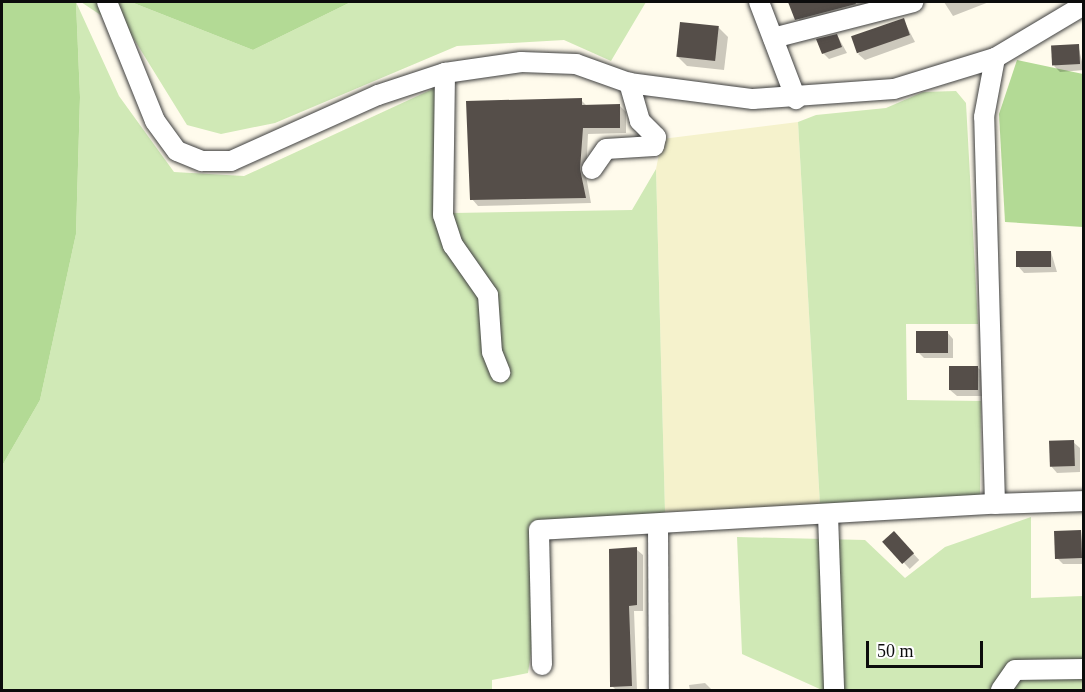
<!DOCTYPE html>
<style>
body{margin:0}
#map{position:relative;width:1085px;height:692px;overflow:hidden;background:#fffbec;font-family:"Times New Roman",serif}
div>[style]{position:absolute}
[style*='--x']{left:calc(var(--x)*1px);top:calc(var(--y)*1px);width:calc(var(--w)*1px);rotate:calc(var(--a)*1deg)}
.farmland>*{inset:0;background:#f5f2cc}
.green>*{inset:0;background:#d0e9b6}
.forest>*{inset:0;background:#b3da95}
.shadow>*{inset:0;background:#0003;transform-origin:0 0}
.building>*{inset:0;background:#554e49;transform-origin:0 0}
.roads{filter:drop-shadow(0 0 2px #3f3f3f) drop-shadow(0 0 2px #3f3f3f)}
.minor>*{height:20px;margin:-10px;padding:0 10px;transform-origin:10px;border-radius:10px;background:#fff}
span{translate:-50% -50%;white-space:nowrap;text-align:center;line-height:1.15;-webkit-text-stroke:6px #fff;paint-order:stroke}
.frame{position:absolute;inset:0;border:3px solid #0c0c0c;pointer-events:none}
.scale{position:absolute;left:866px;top:641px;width:117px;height:27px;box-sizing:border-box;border:3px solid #0c0c0c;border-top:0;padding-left:8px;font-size:18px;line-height:21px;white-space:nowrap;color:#0c0c0c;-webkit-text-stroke:4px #fff;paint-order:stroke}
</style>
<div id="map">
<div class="farmland">
<i style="clip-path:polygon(798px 122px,820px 505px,665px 512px,656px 169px,662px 139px)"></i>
</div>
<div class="green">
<i style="clip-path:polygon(76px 2px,119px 96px,174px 172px,244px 176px,452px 80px,453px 213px,632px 210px,656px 169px,665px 512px,548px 540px,528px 673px,492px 680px,492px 690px,2px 690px,2px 466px,40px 400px,76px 234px,80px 97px)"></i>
<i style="clip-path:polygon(81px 2px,131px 2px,253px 50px,351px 2px,646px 2px,611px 61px,564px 40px,457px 46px,275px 123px,221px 134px,187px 125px,132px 36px)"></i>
<i style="clip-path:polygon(956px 91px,966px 103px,978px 324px,906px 324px,907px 400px,981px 401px,980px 497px,820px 505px,798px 122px,816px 115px,886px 108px,923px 92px)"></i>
<i style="clip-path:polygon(1031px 517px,1031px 598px,1083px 596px,1083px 690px,822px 690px,742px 654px,737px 537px,865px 540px,905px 578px,945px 547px)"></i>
</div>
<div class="forest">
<i style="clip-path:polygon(2px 2px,76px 2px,80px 97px,76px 234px,40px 400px,2px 466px)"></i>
<i style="clip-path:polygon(131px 2px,351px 2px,253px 50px)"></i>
<i style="clip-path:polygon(1017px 60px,1083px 74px,1083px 227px,1005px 222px,999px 114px)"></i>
</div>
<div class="shadow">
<i style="clip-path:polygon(895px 2px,802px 25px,790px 4px,796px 2px)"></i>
<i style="clip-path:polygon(944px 2px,989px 2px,953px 16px)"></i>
<i style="clip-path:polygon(903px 19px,915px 42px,865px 60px,858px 54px)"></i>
<i style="clip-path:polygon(718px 27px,728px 37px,724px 70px,687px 66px,678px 57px)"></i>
<i style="clip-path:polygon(837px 35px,847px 53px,829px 59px,823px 53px)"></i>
<i style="clip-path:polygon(1078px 45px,1084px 70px,1060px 72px,1054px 66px)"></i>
<i style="clip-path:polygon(581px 100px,588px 107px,620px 106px,626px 112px,626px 133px,588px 134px,586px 176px,591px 203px,478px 206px,472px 199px)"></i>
<i style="clip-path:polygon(1051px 252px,1057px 272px,1024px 273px,1018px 266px)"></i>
<i style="clip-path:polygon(947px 332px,953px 339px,953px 358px,924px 358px,918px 352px)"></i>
<i style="clip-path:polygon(977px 367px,984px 373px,983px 396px,957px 396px,950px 390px)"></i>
<i style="clip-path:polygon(1073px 442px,1080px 448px,1080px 472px,1057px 473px,1051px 466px)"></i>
<i style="clip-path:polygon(1081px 532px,1084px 564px,1063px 564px,1057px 558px)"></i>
<i style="left:894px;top:533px;width:37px;height:13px;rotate:47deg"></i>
<i style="clip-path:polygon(636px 549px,643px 555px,643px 611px,634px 611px,637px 690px,616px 690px,612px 686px)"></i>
<i style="clip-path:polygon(705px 683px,712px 690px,690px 690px,689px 685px)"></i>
</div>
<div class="building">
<i style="clip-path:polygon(788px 2px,855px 2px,856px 4px,795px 20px)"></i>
<i style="left:904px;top:18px;width:18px;height:56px;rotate:71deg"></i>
<i style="left:680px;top:22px;width:39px;height:35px;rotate:6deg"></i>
<i style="clip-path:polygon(837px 34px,842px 47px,822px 54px,816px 39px)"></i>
<i style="left:1079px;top:44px;width:20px;height:28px;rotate:87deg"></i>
<i style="clip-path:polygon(582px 98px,582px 105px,620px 104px,620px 128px,583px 128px,580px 169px,586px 198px,470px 200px,466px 101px)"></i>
<i style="left:1016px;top:251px;width:35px;height:16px"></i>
<i style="left:916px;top:331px;width:32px;height:22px"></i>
<i style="left:949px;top:366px;width:29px;height:24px"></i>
<i style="left:1074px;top:440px;width:26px;height:25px;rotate:88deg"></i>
<i style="left:1081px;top:530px;width:28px;height:27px;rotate:88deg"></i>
<i style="left:894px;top:531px;width:30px;height:16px;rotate:48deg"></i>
<i style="clip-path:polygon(637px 547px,637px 605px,629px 606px,632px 686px,610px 687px,609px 549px)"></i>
</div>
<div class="roads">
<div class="minor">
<i style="--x:107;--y:2;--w:128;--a:68"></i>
<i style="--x:155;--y:121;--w:37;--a:54"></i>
<i style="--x:177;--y:151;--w:27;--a:22"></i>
<i style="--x:202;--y:161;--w:29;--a:0"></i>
<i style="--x:231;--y:161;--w:161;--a:-24.2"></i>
<i style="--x:378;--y:95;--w:71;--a:-18.2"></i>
<i style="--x:445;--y:73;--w:77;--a:-8.2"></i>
<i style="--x:521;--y:62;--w:55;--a:2.1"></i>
<i style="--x:576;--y:64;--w:56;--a:19.7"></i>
<i style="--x:629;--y:83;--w:125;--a:7.4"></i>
<i style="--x:753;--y:99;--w:141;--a:-4.1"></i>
<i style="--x:894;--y:89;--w:106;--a:-17.1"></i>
<i style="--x:995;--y:58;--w:104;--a:-30.8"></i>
<i style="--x:759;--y:2;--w:104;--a:69.1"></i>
<i style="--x:773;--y:38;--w:145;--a:-14.4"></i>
<i style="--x:445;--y:73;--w:142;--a:90.8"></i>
<i style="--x:443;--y:215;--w:32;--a:72"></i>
<i style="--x:453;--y:245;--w:61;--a:55"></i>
<i style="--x:488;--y:295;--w:57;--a:86"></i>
<i style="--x:492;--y:352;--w:22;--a:68"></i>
<i style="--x:592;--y:169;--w:24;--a:-55"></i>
<i style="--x:606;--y:149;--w:48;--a:-3.6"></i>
<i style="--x:654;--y:146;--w:9;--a:-77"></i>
<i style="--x:656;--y:137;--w:23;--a:-135"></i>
<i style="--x:640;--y:121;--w:40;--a:-106"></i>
<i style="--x:995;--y:504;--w:89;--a:-1.9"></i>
<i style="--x:828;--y:515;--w:175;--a:88"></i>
<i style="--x:658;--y:524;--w:166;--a:89.7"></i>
<i style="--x:542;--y:665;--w:135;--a:-91.3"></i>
<i style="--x:539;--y:530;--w:457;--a:-3.3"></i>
<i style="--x:995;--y:504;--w:387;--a:-91.6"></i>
<i style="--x:984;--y:117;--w:60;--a:-79.4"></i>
<i style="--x:1001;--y:690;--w:24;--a:-55"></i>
<i style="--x:1015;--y:670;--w:69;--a:-0.8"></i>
</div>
</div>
<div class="frame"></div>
<div class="scale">50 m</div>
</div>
